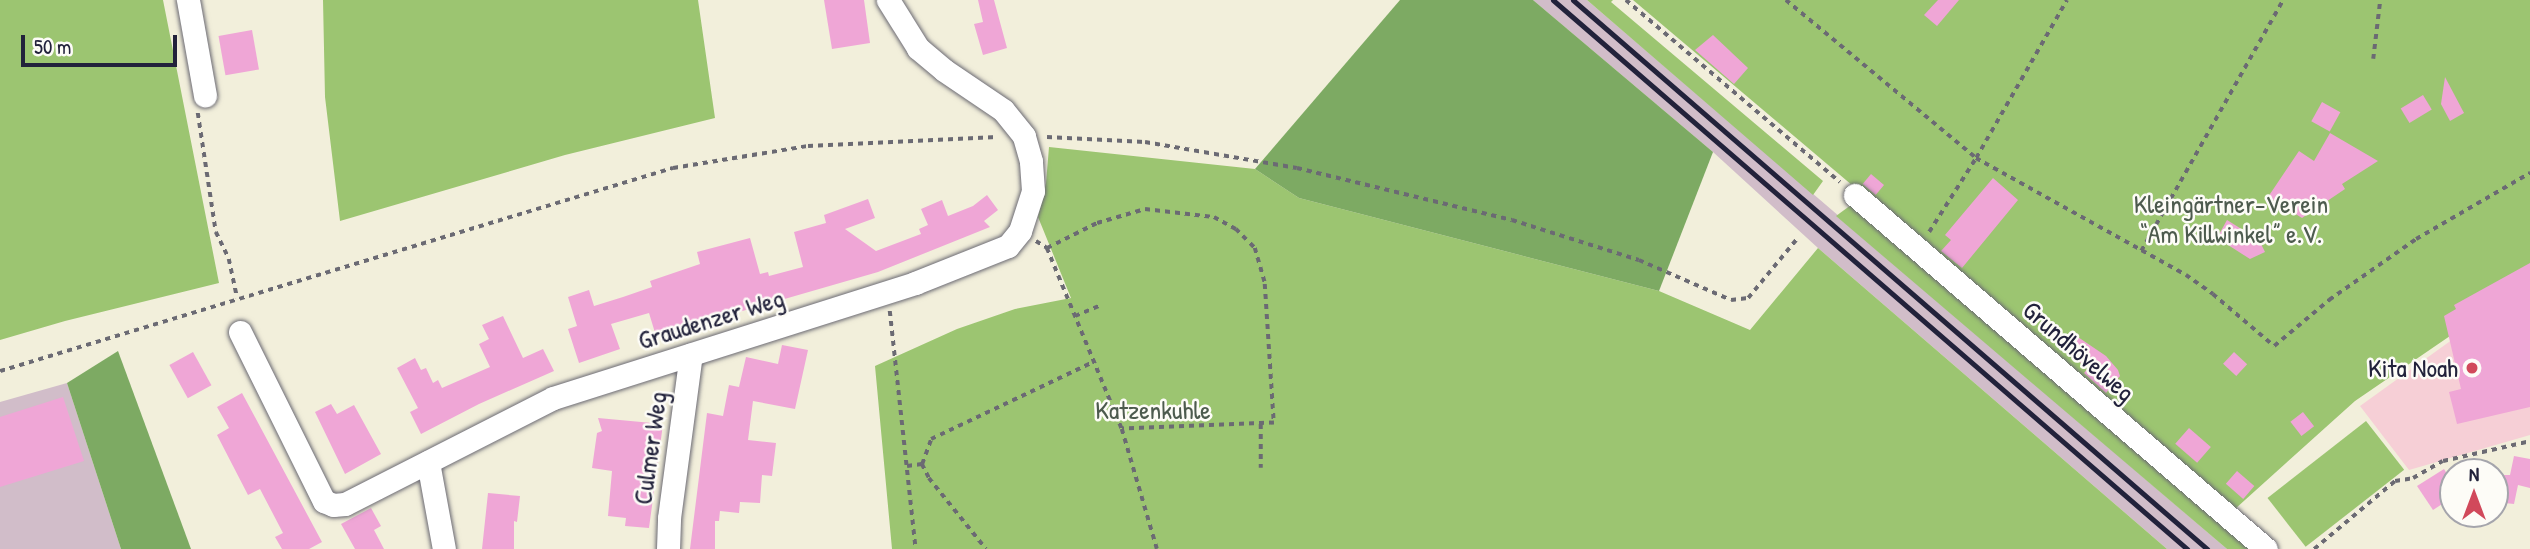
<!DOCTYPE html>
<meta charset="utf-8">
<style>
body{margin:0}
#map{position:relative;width:2530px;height:549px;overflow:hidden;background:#f2efdb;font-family:"Patrick Hand",sans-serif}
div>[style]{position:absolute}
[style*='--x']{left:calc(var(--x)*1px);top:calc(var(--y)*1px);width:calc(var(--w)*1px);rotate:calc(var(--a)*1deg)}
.built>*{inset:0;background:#f6cfd6}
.industrial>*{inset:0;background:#d1bdc9}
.green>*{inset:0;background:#9cc571;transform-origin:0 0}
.forest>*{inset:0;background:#7daa63}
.building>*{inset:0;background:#efa6d6;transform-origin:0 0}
.path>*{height:3.5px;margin-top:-1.75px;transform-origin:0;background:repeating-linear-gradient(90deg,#6b6a73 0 5px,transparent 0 10px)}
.roads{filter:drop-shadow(0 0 2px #6b6a73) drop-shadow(0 0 2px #6b6a73)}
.minor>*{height:23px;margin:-11.5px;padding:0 11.5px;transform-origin:11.5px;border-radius:11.5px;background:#fff}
.rail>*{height:5px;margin:-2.5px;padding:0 2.5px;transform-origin:2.5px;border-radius:2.5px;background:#22223b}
.dots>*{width:19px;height:19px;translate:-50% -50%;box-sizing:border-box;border:4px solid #fdfcf7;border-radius:50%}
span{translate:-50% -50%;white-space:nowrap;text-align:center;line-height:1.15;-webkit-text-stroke:5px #fdfcf7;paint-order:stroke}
.park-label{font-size:26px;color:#4d5b4e}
.street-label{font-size:26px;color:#22223b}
.poi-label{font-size:26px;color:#22223b}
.right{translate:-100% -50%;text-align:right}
.north{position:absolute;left:2439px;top:458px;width:70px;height:70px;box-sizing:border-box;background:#fdfcf7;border:2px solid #a5a5ac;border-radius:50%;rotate:0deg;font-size:19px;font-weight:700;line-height:28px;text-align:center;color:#22223b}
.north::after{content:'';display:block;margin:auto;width:24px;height:32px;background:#d1495b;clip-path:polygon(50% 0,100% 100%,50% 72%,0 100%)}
.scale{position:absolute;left:21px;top:35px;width:156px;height:32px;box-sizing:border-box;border:4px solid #22223b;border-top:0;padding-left:9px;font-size:21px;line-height:24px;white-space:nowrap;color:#22223b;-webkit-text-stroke:5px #fdfcf7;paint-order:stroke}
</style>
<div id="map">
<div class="built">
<i style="clip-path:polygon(2530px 307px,2530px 435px,2409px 470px,2360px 406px,2467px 329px)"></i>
</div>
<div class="industrial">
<i style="clip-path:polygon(1533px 0,1587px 0,2227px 549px,2167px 549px,1818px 248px,1713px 152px)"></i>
<i style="clip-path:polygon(67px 383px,121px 549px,0 549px,0 402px)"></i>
</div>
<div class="green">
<i style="clip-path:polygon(0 0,163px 0,219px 283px,65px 321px,0 340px)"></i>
<i style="clip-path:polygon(323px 0,698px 0,715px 118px,565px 155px,340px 221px,325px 97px)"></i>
<i style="clip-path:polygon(1587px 0,1613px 0,1611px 2px,1823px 181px,1813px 195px)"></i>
<i style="clip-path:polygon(1633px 0,2530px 0,2530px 289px,2466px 325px,2355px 401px,2235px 509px)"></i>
<i style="clip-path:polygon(1049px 147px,1255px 169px,1299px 198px,1659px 291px,1750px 330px,1818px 248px,2167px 549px,892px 549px,875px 366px,957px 329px,1015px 309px,1071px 298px,1038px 217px,1046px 183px)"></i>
<i style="clip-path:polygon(1851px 205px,2258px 549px,2227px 549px,1836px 216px)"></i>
<i style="left:2366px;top:421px;width:62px;height:125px;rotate:52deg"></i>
</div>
<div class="forest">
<i style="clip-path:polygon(1400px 0,1533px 0,1713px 152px,1659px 291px,1299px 198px,1255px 169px)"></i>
<i style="clip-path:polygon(118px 351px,191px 549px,121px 549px,67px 383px)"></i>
</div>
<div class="building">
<i style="clip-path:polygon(824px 0,864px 0,870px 43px,832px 49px)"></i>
<i style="clip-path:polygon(978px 0,994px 0,1007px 48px,983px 55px,974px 24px,983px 22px)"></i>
<i style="clip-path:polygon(1938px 0,1959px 0,1937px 26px,1924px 15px)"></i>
<i style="left:252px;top:30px;width:40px;height:34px;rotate:80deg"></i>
<i style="clip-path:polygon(1713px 35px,1748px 68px,1734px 84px,1695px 50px)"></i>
<i style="clip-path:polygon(2445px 77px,2464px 113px,2450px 121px,2441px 104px)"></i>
<i style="left:2423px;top:95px;width:17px;height:26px;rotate:59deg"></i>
<i style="left:2322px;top:102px;width:21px;height:22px;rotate:29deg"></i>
<i style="clip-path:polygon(2330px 133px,2378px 161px,2342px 184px,2345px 189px,2302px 218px,2268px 197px,2299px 151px,2314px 161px)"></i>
<i style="left:1871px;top:174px;width:17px;height:13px;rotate:40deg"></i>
<i style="clip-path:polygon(1993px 178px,2018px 200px,1962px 268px,1941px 251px,1951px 240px,1945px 235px)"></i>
<i style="clip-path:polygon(987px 195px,998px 210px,984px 221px,990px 227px,878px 272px,656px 336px,649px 313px,611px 324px,620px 349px,579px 363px,568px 329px,577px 326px,568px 297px,589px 290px,594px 306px,623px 297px,652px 287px,650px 281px,700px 264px,697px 252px,750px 238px,760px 274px,768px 272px,769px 276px,803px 267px,794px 232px,826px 223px,824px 215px,868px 199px,875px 218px,845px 229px,876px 251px,921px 234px,919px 229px,928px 225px,921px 209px,942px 200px,948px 216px,973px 206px)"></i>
<i style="clip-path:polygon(2227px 220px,2259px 240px,2265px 252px,2250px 259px,2217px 238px)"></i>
<i style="clip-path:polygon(2530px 263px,2530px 407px,2457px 424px,2449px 392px,2461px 389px,2444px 316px,2456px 309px,2454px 305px)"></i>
<i style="clip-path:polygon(503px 316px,523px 358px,543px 349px,554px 371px,479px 404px,421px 434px,410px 412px,418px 408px,397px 368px,415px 358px,421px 370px,426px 368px,433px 383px,438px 380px,442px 388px,490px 367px,479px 344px,489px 339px,482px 325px)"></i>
<i style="clip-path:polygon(2072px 333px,2106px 356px,2118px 370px,2120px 376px,2106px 393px,2084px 373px,2088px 368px,2061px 349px)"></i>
<i style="clip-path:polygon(782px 345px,808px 350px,795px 409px,753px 401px,748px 440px,776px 443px,772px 476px,762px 475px,760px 503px,740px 502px,739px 513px,720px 511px,719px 521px,715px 521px,715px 549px,690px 549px,707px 413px,723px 416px,729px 385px,739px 387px,746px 357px,778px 364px)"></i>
<i style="left:193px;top:352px;width:38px;height:27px;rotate:61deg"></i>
<i style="left:2234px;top:352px;width:18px;height:16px;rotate:43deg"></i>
<i style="clip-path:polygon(242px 393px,322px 542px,309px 549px,282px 549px,275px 537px,283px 533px,260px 489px,248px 495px,217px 435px,229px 428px,217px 407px)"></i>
<i style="clip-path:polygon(63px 397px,84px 461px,0 487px,0 417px)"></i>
<i style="clip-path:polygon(331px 404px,337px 414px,354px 405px,381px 454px,345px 474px,315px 412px)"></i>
<i style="left:2303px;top:412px;width:18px;height:16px;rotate:52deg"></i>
<i style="clip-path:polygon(598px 418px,663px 424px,649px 528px,625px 526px,626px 518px,608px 516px,612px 471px,592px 468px,597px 433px,602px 431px)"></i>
<i style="left:2189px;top:428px;width:29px;height:21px;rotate:41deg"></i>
<i style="clip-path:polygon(2514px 456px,2530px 459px,2530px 488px,2518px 485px,2514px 504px,2495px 502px,2495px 475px,2510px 475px)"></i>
<i style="clip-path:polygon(2444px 469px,2453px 484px,2453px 497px,2433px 510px,2417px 486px)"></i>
<i style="left:2237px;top:471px;width:23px;height:17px;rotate:41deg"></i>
<i style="clip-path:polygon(488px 493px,520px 496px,517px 522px,514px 521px,514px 549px,482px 549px)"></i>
<i style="clip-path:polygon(371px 508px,381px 526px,374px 530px,384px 549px,355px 549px,341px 524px)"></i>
</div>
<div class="path">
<i style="--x:1626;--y:0;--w:281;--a:40.4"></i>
<i style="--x:1786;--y:0;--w:247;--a:39.7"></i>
<i style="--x:1976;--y:158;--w:240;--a:29.1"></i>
<i style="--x:2186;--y:275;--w:33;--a:35"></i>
<i style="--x:2213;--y:294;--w:80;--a:40.4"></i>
<i style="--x:2274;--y:346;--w:72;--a:-39.9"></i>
<i style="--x:2329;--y:300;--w:106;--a:-35"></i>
<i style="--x:2416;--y:239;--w:132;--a:-30.1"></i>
<i style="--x:2373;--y:59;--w:59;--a:-83.2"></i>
<i style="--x:198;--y:113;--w:120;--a:81.4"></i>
<i style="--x:216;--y:232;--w:30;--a:64"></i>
<i style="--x:229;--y:259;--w:40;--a:78"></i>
<i style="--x:1047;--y:137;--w:98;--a:2.9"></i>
<i style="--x:1145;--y:142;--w:154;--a:9.7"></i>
<i style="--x:1297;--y:168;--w:221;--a:13.6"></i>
<i style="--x:1512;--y:220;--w:133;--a:17.5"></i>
<i style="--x:1639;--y:260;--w:100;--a:23.5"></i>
<i style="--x:1731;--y:300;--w:17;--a:-7"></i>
<i style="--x:1748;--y:298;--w:75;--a:-50.4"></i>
<i style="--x:1929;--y:232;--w:88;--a:-57.6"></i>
<i style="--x:1976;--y:158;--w:182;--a:-60.1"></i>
<i style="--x:1036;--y:241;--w:13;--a:32"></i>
<i style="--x:1047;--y:248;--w:196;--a:67.5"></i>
<i style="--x:1122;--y:429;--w:125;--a:73.7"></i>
<i style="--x:1047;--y:248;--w:56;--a:-26.6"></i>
<i style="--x:1097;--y:223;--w:50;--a:-16.3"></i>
<i style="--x:1145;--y:209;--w:69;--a:6.6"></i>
<i style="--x:1214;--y:217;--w:25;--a:29"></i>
<i style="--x:1236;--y:229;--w:27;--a:45"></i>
<i style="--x:1255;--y:248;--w:37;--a:74"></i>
<i style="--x:1265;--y:284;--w:139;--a:86.3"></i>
<i style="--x:1274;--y:423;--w:152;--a:177.7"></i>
<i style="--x:2141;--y:251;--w:288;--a:-60.5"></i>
<i style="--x:890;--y:311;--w:239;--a:83.8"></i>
<i style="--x:1075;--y:316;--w:28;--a:-23"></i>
<i style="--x:0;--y:371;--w:703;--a:-16.79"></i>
<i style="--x:673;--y:168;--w:137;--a:-9.3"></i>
<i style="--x:808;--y:146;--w:189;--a:-2.7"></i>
<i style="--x:1261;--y:424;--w:44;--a:90"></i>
<i style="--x:922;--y:464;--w:27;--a:-70"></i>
<i style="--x:931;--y:439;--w:182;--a:-25.4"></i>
<i style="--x:907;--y:466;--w:15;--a:-8"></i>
<i style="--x:922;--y:464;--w:16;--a:63"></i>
<i style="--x:929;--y:478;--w:91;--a:51.2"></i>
<i style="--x:2314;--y:549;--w:106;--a:-40"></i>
<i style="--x:2395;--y:481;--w:18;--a:-9"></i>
<i style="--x:2413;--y:478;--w:34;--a:-30"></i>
<i style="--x:2443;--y:461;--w:89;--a:-12.9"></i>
</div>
<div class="roads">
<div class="minor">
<i style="--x:188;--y:0;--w:97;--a:79.9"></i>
<i style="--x:1855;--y:195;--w:542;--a:40.74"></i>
<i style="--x:240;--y:332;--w:189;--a:63.6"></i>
<i style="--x:324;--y:501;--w:10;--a:24"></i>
<i style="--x:333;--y:505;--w:12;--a:-5"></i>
<i style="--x:345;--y:504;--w:233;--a:-27"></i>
<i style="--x:553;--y:398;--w:380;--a:-17.6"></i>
<i style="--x:915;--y:283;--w:100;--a:-21.7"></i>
<i style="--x:1008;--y:246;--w:19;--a:-51"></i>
<i style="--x:1020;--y:231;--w:42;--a:-72"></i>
<i style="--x:1033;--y:191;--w:30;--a:-94"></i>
<i style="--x:1031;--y:161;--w:26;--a:-106"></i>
<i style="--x:1024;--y:136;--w:33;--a:-129"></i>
<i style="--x:1003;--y:110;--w:71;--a:-145.9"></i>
<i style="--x:944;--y:70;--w:34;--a:-140"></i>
<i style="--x:918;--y:48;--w:57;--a:-122"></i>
<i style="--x:428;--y:462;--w:88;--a:79.6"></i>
<i style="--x:668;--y:549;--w:31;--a:-88"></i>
<i style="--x:669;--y:518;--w:165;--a:-82.4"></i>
</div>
</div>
<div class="rail">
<i style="--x:1553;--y:0;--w:839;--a:40.89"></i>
<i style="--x:1573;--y:0;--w:839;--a:40.89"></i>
</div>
<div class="dots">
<i style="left:2472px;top:368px;background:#d1495b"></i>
</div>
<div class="park-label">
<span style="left:2231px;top:219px">Kleingärtner-Verein<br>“Am Killwinkel” e.V.</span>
<span style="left:1153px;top:410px">Katzenkuhle</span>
</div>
<div class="street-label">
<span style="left:711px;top:319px;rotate:-17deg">Graudenzer Weg</span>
<span style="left:2079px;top:351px;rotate:41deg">Grundhövelweg</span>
<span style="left:650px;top:448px;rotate:-82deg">Culmer Weg</span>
</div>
<div class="poi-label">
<span class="right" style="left:2458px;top:368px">Kita Noah</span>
</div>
<div class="north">N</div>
<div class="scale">50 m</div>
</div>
